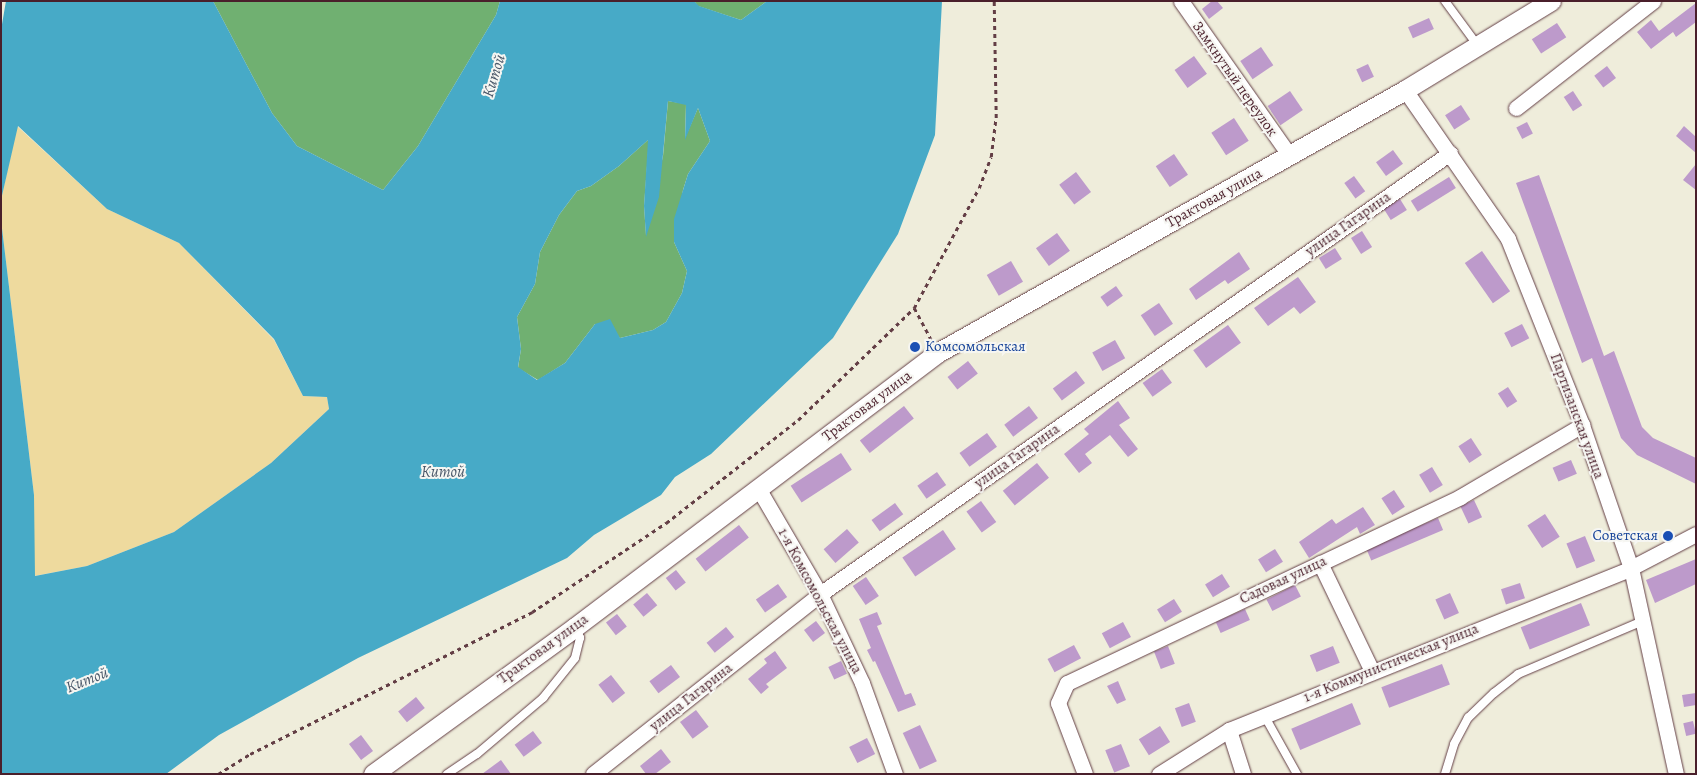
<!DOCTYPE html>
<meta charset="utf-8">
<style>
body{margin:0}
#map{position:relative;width:1697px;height:775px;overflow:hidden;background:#efeddb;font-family:Alegreya,serif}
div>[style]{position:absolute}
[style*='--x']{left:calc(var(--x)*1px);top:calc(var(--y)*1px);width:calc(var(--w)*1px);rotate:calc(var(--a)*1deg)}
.forest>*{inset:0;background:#70b071}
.sand>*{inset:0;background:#eeda9e}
.water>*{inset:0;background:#47aac7}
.building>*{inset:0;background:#bd9acb;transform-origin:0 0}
.path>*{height:2.5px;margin-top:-1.25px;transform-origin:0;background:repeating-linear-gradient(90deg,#633e45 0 4px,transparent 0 8px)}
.roads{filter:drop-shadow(0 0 1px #633e45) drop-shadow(0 0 1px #633e45)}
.service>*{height:8px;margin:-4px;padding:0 4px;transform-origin:4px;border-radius:4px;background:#fff}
.minor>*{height:15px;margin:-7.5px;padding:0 7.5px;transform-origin:7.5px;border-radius:7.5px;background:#fff}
.tertiary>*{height:19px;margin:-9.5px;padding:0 9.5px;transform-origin:9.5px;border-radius:9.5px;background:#fff}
.dots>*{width:14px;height:14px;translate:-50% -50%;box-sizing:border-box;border:2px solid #f6f6f2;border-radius:50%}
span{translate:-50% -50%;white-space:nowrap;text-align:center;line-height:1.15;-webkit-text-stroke:4px #f6f6f2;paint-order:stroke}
.street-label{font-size:15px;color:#4a1f2b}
.transit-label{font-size:15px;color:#164399}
.left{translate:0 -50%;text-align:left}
.right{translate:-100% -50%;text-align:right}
.water-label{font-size:16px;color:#495769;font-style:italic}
.frame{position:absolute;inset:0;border:2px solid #4a1f2b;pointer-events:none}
</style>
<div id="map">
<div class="forest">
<i style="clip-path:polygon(213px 1px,500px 1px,496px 15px,418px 146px,383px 190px,297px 146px,272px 113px)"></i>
<i style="clip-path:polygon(694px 1px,767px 1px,741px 20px,698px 6px)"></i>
<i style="clip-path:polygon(668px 101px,686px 104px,685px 138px,698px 108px,710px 141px,688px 174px,683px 190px,674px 242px,687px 271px,682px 293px,666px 322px,653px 330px,620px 338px,595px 324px,565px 363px,538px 380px,518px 368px,521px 349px,517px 317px,535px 284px,540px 252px,559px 215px,577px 191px,591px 186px,619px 166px,649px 139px,644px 206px,646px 235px,663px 156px)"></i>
</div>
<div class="sand">
<i style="clip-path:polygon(17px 126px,107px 209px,179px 243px,274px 340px,303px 396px,327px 397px,329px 409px,271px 463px,174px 532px,87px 566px,34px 576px,34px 495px,1px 220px,1px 200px)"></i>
</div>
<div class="water">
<i style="clip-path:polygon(evenodd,6px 1px,213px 1px,272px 113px,297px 146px,383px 190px,418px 146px,496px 15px,500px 1px,694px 1px,699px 6px,741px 20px,767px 1px,942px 1px,935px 135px,898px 234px,833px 338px,711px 454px,675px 477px,661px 495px,594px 535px,567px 558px,358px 658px,219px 735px,166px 774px,1px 774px,1px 220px,34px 495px,35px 576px,87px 566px,174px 532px,271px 463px,329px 409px,327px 397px,303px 396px,274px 339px,179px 243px,107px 209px,18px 126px,1px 200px,1px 30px,6px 1px,668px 101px,686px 105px,685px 140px,698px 108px,710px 141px,688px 174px,674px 219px,674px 242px,687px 271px,682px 293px,666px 322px,653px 330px,620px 338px,610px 319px,595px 324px,565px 363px,537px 380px,518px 367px,521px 349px,517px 317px,535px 284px,540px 252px,559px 215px,577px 191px,591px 186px,619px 166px,648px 140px,644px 206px,646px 237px,659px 197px,668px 101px)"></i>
</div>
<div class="building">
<i style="clip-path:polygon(1212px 1px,1217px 1px,1223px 8px,1209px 19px,1202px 9px)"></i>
<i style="clip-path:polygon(1696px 3px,1696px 22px,1676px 37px,1673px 32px,1651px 49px,1637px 32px,1651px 20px,1659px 31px)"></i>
<i style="left:1429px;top:18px;width:12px;height:23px;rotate:66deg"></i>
<i style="left:1557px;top:23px;width:17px;height:30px;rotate:57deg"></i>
<i style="left:1261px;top:47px;width:22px;height:25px;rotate:56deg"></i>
<i style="left:1194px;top:56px;width:22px;height:24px;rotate:54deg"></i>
<i style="left:1368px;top:64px;width:14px;height:13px;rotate:65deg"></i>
<i style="left:1607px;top:66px;width:15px;height:16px;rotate:53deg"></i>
<i style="left:1290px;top:91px;width:23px;height:27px;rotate:56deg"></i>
<i style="left:1573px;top:91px;width:17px;height:11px;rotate:57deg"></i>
<i style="left:1461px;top:105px;width:17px;height:19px;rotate:57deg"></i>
<i style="left:1234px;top:118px;width:27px;height:27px;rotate:57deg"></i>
<i style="left:1527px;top:122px;width:13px;height:12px;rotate:63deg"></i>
<i style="clip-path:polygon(1684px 126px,1696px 137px,1696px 153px,1676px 136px)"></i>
<i style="left:1393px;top:150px;width:17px;height:21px;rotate:54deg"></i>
<i style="left:1174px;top:154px;width:25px;height:22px;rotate:56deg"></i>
<i style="clip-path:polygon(1696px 164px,1696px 190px,1683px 180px)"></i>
<i style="left:1076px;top:172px;width:25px;height:21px;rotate:53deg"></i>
<i style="clip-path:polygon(1539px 175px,1604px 356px,1614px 351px,1642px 427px,1653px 438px,1696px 458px,1696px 484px,1637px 455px,1621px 438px,1592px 358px,1582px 363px,1516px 183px)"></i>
<i style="left:1354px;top:176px;width:19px;height:12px;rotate:54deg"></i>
<i style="left:1449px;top:177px;width:13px;height:45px;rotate:58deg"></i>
<i style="left:1400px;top:199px;width:13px;height:19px;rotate:58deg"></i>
<i style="left:1362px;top:231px;width:19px;height:13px;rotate:58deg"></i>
<i style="left:1057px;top:233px;width:22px;height:26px;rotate:54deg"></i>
<i style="left:1335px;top:248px;width:13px;height:19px;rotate:58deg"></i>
<i style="left:1482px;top:251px;width:49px;height:21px;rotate:55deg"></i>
<i style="clip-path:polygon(1239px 252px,1250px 269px,1228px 284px,1225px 280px,1196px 300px,1189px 289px)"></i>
<i style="left:1011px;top:261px;width:24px;height:28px;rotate:60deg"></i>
<i style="clip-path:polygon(1298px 277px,1316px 302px,1300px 314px,1294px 307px,1268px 326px,1254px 308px)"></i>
<i style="left:1116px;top:286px;width:12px;height:19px;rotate:55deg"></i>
<i style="left:1159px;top:303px;width:25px;height:22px;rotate:56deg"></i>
<i style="left:1522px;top:324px;width:16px;height:20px;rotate:63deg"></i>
<i style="left:1228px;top:325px;width:22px;height:43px;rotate:54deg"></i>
<i style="left:1115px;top:340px;width:21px;height:26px;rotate:61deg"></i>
<i style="left:968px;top:361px;width:16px;height:26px;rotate:52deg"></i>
<i style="left:1162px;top:369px;width:17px;height:24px;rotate:54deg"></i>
<i style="left:1076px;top:371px;width:15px;height:29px;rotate:53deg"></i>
<i style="left:1508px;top:387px;width:17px;height:12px;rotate:57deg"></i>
<i style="clip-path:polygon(1118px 401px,1130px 418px,1119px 425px,1138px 449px,1128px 457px,1110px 435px,1085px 454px,1092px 463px,1079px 473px,1064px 454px,1089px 434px,1084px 429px)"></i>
<i style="left:904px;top:406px;width:16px;height:56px;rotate:52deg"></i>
<i style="left:1029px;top:406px;width:15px;height:31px;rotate:53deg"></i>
<i style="left:987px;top:433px;width:17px;height:34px;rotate:54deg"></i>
<i style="left:1471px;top:438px;width:20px;height:15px;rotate:57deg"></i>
<i style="left:841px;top:453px;width:20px;height:60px;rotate:57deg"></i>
<i style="left:1571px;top:460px;width:15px;height:20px;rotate:67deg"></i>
<i style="left:1037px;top:463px;width:19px;height:44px;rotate:51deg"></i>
<i style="left:1432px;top:467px;width:21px;height:15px;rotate:59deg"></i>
<i style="left:937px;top:472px;width:16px;height:24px;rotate:55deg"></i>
<i style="left:1394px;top:490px;width:20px;height:15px;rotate:57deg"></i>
<i style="left:1474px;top:500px;width:19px;height:15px;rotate:65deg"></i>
<i style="left:981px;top:501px;width:26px;height:18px;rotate:54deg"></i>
<i style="left:895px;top:503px;width:14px;height:29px;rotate:54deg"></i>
<i style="clip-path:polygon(1363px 507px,1375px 525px,1360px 534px,1357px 527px,1309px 558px,1299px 542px,1332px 519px,1336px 524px)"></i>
<i style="left:1545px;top:514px;width:27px;height:21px;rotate:57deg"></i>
<i style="left:1438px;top:518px;width:13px;height:78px;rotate:67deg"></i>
<i style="left:739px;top:525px;width:16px;height:55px;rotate:52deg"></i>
<i style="left:847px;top:529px;width:18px;height:31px;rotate:49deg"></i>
<i style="left:943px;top:530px;width:23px;height:49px;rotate:56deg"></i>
<i style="left:1585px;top:536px;width:27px;height:20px;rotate:68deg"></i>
<i style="left:1275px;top:549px;width:15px;height:20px;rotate:58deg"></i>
<i style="clip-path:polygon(1696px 559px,1696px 584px,1655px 603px,1646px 580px)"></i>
<i style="left:676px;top:570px;width:16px;height:13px;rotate:52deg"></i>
<i style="left:1222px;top:574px;width:15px;height:20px;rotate:58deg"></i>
<i style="left:866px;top:577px;width:23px;height:16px;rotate:56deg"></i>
<i style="left:1520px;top:583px;width:16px;height:20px;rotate:72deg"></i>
<i style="left:778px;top:584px;width:16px;height:27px;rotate:55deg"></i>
<i style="left:1295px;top:585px;width:13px;height:32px;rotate:63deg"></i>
<i style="left:647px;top:593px;width:16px;height:18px;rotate:50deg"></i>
<i style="left:1450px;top:593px;width:22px;height:16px;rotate:66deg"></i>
<i style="left:1174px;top:599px;width:15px;height:20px;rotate:58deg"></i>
<i style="left:1581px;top:603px;width:24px;height:65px;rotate:68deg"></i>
<i style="left:1245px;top:609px;width:12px;height:32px;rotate:66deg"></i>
<i style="clip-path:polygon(877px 612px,882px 624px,877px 626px,905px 695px,911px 693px,916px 705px,898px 712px,875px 661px,873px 662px,867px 650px,871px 648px,859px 619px)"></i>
<i style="left:617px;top:614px;width:16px;height:14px;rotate:52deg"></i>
<i style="left:816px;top:621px;width:15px;height:15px;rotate:53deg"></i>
<i style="left:1123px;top:622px;width:17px;height:24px;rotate:62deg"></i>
<i style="left:726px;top:627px;width:13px;height:25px;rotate:51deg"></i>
<i style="left:1074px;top:645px;width:15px;height:30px;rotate:62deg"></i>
<i style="left:1168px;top:646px;width:19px;height:15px;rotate:69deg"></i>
<i style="left:1333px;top:646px;width:18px;height:25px;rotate:68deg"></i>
<i style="clip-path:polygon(775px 651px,787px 668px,766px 684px,769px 687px,761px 694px,748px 679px,767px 663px,764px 659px)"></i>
<i style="left:841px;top:661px;width:14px;height:14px;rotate:65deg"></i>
<i style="left:1442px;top:664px;width:22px;height:65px;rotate:69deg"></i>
<i style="left:671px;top:665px;width:15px;height:27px;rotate:53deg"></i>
<i style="left:611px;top:675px;width:23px;height:16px;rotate:52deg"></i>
<i style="clip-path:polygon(1118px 681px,1126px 700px,1117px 704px,1107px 686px)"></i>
<i style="clip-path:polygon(1696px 693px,1696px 705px,1684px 707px,1682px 695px)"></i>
<i style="left:416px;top:697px;width:14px;height:23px;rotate:51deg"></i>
<i style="left:1189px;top:703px;width:20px;height:15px;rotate:70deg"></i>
<i style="left:1352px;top:703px;width:23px;height:66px;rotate:67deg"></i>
<i style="left:696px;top:710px;width:21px;height:20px;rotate:53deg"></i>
<i style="left:1693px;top:721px;width:13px;height:10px;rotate:77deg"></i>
<i style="left:920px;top:725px;width:40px;height:19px;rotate:65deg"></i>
<i style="left:1160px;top:726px;width:19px;height:25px;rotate:58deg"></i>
<i style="left:533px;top:731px;width:15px;height:23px;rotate:53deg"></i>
<i style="left:361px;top:735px;width:20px;height:15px;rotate:53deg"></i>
<i style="left:867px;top:738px;width:18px;height:20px;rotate:63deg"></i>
<i style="left:1121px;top:744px;width:24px;height:17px;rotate:68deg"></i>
<i style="clip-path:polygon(661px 749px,671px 762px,655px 774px,646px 774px,640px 766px)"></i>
<i style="clip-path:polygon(501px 760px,511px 774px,482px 774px)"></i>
</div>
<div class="path">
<i style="--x:931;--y:340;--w:36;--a:-118"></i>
<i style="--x:914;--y:308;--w:136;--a:-61.6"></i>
<i style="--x:979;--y:188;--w:33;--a:-69"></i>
<i style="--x:991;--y:157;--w:39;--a:-83"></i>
<i style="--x:996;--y:118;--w:117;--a:-91"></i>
<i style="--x:218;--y:774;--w:38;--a:-32"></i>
<i style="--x:250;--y:754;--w:316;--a:-26.7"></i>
<i style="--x:532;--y:612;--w:161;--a:-33.6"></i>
<i style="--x:666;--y:523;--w:167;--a:-38"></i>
<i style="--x:798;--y:420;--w:161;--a:-44"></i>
</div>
<div class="roads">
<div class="service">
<i style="--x:1445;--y:1;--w:56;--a:53.7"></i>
<i style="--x:1264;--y:715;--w:68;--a:60.8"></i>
<i style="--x:447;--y:774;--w:36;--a:-34"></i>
<i style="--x:477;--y:754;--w:87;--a:-40.3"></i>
<i style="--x:543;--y:698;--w:51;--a:-51.3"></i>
<i style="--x:575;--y:658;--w:21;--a:-76"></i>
<i style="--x:580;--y:638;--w:11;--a:-112"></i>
<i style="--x:1445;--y:774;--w:31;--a:-73"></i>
<i style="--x:1454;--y:744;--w:30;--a:-62"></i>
<i style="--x:1468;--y:718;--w:36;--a:-44"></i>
<i style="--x:1494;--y:693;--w:31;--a:-38"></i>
<i style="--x:1518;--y:674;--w:136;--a:-23"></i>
</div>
<div class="minor">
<i style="--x:1181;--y:1;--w:189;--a:54.9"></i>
<i style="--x:1405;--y:90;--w:181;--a:55.3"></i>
<i style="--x:1508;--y:239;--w:200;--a:68.3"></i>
<i style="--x:1582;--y:425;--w:151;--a:71.1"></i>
<i style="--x:1631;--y:568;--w:211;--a:77.7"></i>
<i style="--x:1516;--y:108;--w:174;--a:-38"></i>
<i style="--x:758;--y:488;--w:123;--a:59.7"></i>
<i style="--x:820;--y:594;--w:98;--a:64.7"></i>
<i style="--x:862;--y:683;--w:97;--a:70.1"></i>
<i style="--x:1320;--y:563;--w:120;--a:64.3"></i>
<i style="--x:1229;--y:730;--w:46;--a:72.3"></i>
<i style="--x:593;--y:774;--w:290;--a:-38.4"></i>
<i style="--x:820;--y:594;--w:769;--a:-34.99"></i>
<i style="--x:1085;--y:774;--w:76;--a:-110.8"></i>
<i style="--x:1058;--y:703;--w:22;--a:-66"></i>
<i style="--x:1067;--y:683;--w:435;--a:-25.3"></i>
<i style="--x:1460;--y:497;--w:142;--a:-30.5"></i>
<i style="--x:1159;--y:774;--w:83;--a:-32.2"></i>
<i style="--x:1229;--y:730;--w:433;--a:-21.9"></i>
<i style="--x:1631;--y:568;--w:73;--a:-27.6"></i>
</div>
<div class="tertiary">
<i style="--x:373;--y:774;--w:250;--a:-36"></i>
<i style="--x:575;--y:627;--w:454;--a:-37.1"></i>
<i style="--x:937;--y:353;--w:537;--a:-29.33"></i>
<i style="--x:1405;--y:90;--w:171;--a:-31.4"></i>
</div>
</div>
<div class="dots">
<i style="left:915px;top:347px;background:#1a4fb4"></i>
<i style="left:1668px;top:536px;background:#1a4fb4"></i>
</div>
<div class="street-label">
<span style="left:1235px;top:79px;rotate:55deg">Замкнутый переулок</span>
<span style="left:1214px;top:198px;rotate:-29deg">Трактовая улица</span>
<span style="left:1348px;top:224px;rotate:-35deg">улица Гагарина</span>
<span style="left:867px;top:406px;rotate:-37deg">Трактовая улица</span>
<span style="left:1577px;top:416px;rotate:70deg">Партизанская улица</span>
<span style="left:1017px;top:456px;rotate:-35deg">улица Гагарина</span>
<span style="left:1283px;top:580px;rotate:-25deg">Садовая улица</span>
<span style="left:820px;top:601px;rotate:62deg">1-я Комсомольская улица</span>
<span style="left:543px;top:649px;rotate:-36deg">Трактовая улица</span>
<span style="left:1391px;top:663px;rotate:-22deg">1-я Коммунистическая улица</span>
<span style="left:691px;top:697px;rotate:-38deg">улица Гагарина</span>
</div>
<div class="transit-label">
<span class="left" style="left:925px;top:347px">Комсомольская</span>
<span class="right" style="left:1658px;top:536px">Советская</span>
</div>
<div class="water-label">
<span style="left:494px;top:76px;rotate:-73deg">Китой</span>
<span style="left:443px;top:472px">Китой</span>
<span style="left:87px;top:680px;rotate:-22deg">Китой</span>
</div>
<div class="frame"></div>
</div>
